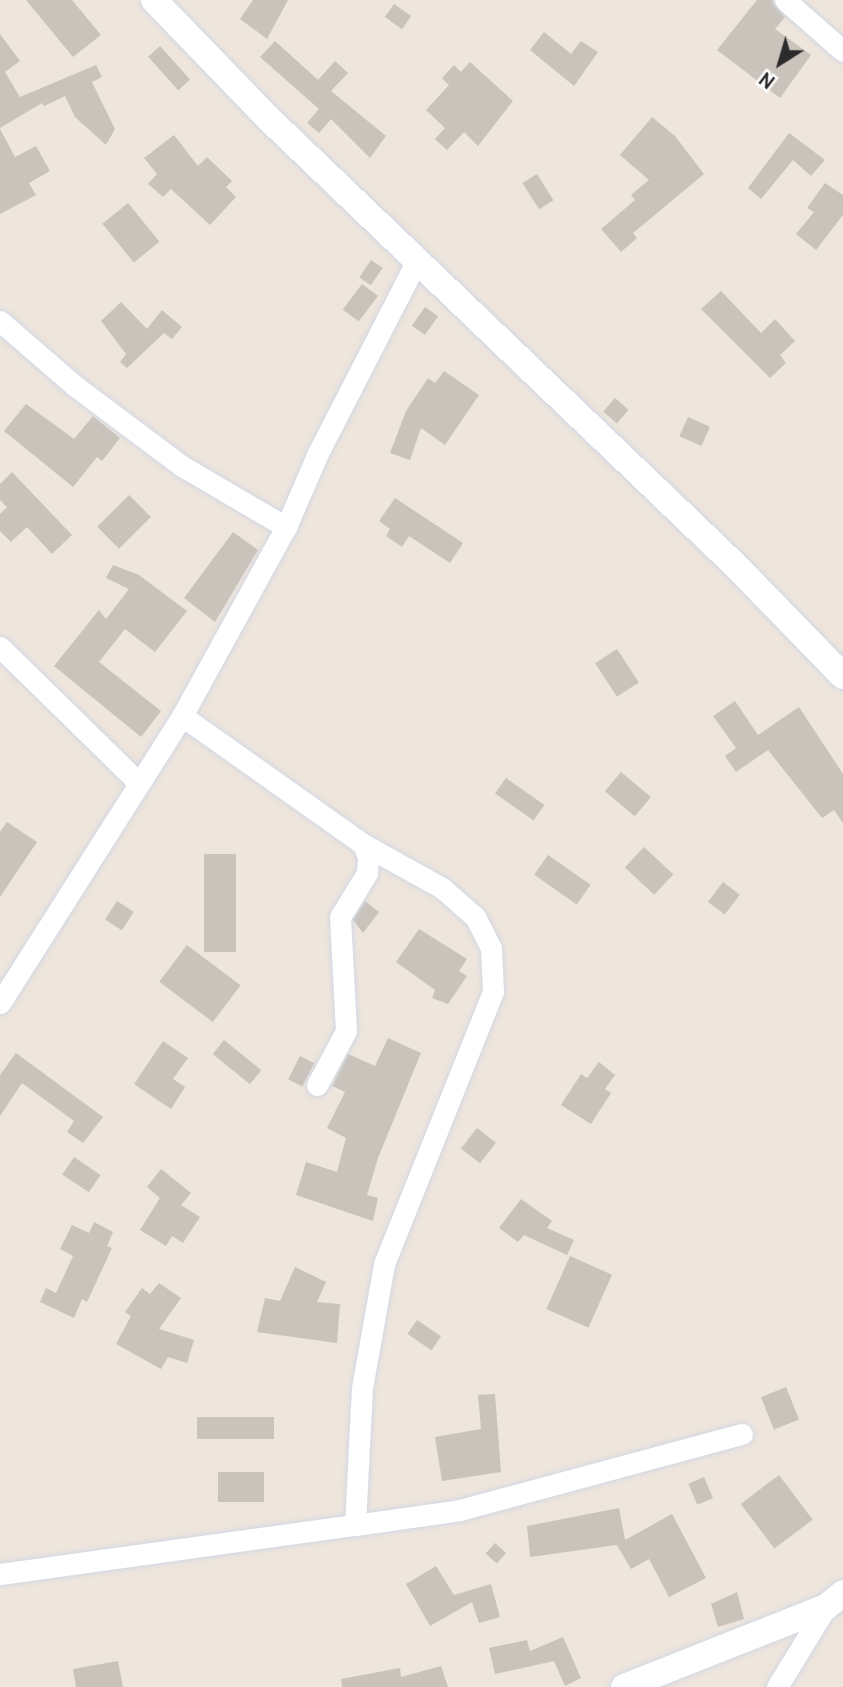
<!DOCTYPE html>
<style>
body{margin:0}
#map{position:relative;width:843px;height:1687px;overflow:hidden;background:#eee5dc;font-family:Cabin,sans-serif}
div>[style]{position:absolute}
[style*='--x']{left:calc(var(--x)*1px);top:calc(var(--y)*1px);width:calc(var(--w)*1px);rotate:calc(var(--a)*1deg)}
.building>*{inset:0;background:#c9c3bb;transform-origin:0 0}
.roads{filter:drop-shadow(0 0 2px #d1d7e5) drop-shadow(0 0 2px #d1d7e5)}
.minor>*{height:21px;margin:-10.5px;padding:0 10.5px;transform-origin:10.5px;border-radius:10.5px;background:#fff}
.tertiary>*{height:26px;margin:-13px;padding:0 13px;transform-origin:13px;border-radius:13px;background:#fff}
span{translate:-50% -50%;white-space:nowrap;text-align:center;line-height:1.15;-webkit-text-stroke:6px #fff;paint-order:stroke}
.north{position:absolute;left:745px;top:28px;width:70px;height:70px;-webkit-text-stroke:5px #fff;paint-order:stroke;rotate:217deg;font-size:19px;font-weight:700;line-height:28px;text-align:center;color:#2b2b2b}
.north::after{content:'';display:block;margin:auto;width:24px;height:32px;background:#2b2b2b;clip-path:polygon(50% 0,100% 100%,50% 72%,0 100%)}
</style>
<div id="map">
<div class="building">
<i style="clip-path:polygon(26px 0,72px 0,101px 35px,73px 57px)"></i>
<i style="clip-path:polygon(253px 0,288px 0,267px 39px,240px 19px)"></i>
<i style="clip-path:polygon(757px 0,772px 0,785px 17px,775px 29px,811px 55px,780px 98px,717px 50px)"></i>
<i style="left:394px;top:4px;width:21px;height:16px;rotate:35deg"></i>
<i style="clip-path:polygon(544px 32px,571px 54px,581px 41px,598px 52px,574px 86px,530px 50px)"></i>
<i style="clip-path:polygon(0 34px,20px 61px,5px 72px,20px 97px,96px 65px,102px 77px,92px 82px,115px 129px,106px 145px,75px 117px,65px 96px,44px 106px,42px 103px,0 128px)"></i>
<i style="clip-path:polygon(275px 41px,318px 80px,335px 61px,348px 73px,331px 91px,386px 136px,370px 158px,331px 119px,319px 133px,307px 123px,319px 109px,260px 57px)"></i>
<i style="left:160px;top:46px;width:45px;height:16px;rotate:48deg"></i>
<i style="clip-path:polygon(470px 62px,513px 101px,478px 146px,464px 132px,447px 150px,435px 139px,445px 128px,426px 110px,449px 85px,442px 78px,454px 65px,461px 72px)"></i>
<i style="clip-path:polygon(652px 117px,675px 136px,704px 174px,633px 233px,637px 238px,621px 252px,601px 229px,635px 200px,631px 195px,649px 180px,620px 155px)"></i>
<i style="clip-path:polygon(0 129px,15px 157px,36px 146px,50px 171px,29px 183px,36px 195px,0 214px)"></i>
<i style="clip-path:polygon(789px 133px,825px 160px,811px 176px,793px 160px,761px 199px,748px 188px)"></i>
<i style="clip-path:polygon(174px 135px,198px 166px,207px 157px,232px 181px,226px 187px,236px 197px,210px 225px,171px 189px,163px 197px,148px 184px,157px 174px,144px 158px)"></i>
<i style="left:537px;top:174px;width:31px;height:17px;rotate:58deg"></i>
<i style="clip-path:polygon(825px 183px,843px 195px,843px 215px,816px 250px,796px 234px,814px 212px,807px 208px)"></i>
<i style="left:128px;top:203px;width:50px;height:33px;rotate:51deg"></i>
<i style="left:371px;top:260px;width:14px;height:21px;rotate:34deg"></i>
<i style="left:362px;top:284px;width:20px;height:32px;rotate:37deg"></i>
<i style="clip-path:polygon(721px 291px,761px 333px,775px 319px,795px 341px,780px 355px,786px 363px,770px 378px,701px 309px)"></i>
<i style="clip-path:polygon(121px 302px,147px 329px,162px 310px,182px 327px,172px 339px,164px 333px,127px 368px,120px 362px,126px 354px,101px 321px)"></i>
<i style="left:425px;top:307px;width:16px;height:23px;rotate:35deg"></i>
<i style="clip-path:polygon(444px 371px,479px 395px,445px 445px,421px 428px,410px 460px,390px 453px,406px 411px,428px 378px,435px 383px)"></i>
<i style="left:615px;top:398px;width:18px;height:18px;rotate:41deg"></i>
<i style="clip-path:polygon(26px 404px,74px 439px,93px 416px,120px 438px,102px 461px,97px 457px,73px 487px,4px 431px)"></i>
<i style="left:688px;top:417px;width:24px;height:21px;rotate:24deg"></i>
<i style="clip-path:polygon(12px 472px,72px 535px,52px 554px,27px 527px,11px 542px,0 531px,0 514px,7px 507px,0 500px,0 484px)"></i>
<i style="left:129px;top:495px;width:31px;height:45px;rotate:45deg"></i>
<i style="clip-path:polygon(395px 498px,463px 543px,450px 563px,409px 536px,402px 547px,386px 536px,390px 529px,379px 521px)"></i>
<i style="clip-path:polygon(233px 532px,258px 550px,215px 622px,184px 598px)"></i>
<i style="clip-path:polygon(113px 565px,139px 575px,187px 611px,155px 652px,125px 629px,99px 662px,161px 711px,141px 737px,54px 666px,99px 610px,106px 619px,129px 589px,106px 578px)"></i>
<i style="left:617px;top:649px;width:40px;height:26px;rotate:57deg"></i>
<i style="clip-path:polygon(735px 701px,758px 735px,799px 707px,843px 774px,843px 823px,834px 810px,822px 818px,768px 750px,736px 772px,725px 756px,736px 748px,713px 716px)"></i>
<i style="left:621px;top:772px;width:39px;height:25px;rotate:40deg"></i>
<i style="left:506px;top:778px;width:47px;height:19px;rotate:35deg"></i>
<i style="clip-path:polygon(7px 822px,37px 842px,0 897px,0 832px)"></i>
<i style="left:644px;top:847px;width:40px;height:28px;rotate:43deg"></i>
<i style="left:204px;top:854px;width:32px;height:98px"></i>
<i style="left:548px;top:855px;width:52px;height:24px;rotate:35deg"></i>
<i style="left:723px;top:882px;width:21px;height:25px;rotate:37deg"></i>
<i style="left:117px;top:901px;width:20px;height:22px;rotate:33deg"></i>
<i style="clip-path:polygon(365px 901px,379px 912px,363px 933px,353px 920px)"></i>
<i style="clip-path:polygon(419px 929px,467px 959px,459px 971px,467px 976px,448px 1004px,432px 998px,435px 990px,396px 962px)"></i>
<i style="left:187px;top:945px;width:67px;height:46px;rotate:37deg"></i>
<i style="clip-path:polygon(388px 1038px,421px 1053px,378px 1158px,367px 1195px,378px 1198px,373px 1221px,296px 1195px,306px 1162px,337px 1172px,346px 1138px,327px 1128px,345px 1092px,332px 1086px,348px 1054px,375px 1066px)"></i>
<i style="left:224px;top:1040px;width:48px;height:18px;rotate:39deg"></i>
<i style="clip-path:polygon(163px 1041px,188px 1058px,173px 1079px,185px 1087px,171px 1109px,134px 1084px)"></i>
<i style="clip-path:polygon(16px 1053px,103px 1117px,83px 1143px,67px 1132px,74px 1121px,22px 1083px,0 1116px,0 1075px)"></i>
<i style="left:300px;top:1056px;width:16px;height:26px;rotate:27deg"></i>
<i style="clip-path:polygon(599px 1062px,615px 1075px,605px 1089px,611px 1093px,591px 1124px,561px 1105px,581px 1074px,587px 1078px)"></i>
<i style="left:477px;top:1128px;width:24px;height:26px;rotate:38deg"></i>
<i style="left:74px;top:1157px;width:32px;height:21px;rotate:34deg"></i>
<i style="clip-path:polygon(161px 1169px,191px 1193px,181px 1205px,200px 1217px,183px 1243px,172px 1236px,166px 1246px,140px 1230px,160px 1198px,147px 1187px)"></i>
<i style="clip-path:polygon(521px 1199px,552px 1221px,547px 1228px,574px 1240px,567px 1255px,524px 1235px,518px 1242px,499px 1228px)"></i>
<i style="clip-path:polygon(94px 1222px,113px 1232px,107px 1246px,112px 1248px,87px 1302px,82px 1299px,74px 1318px,40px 1302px,46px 1288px,56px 1293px,73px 1256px,60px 1249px,72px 1225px,89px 1233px)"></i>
<i style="left:570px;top:1256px;width:46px;height:58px;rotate:24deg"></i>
<i style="clip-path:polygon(295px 1267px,326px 1282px,317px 1302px,340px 1304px,337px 1343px,257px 1332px,265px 1298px,280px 1301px)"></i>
<i style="clip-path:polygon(159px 1283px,181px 1298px,159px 1329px,194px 1340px,187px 1363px,168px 1357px,161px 1369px,116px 1344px,131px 1316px,125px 1312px,142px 1288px,150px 1294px)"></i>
<i style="left:417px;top:1320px;width:29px;height:17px;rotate:34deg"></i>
<i style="left:786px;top:1387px;width:35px;height:27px;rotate:68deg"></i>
<i style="clip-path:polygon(495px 1394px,501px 1472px,442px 1481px,435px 1437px,481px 1429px,478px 1395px)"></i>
<i style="left:197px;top:1417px;width:77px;height:22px"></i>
<i style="left:218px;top:1472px;width:46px;height:30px"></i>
<i style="left:779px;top:1475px;width:56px;height:48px;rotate:53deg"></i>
<i style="left:704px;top:1477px;width:23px;height:17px;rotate:67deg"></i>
<i style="clip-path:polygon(619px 1508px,625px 1540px,672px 1514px,706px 1578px,669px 1597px,649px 1559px,631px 1569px,617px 1545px,530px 1557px,527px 1526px)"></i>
<i style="left:495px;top:1543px;width:15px;height:14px;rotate:42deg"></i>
<i style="clip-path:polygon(436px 1566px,454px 1595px,491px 1584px,500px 1617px,479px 1623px,472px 1602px,430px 1626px,406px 1584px)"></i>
<i style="clip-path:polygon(737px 1592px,744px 1619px,718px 1627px,711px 1604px)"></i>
<i style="clip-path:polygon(563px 1637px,581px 1678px,565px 1686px,554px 1661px,495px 1674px,489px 1648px,527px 1640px,530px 1651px)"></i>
<i style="clip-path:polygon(118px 1661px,123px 1687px,76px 1687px,73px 1669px)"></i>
<i style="clip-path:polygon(441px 1666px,448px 1687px,342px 1687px,341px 1679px,400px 1668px,401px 1677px)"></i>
</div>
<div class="roads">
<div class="minor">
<i style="--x:785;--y:0;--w:77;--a:41.3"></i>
<i style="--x:0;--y:321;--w:99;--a:40.9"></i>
<i style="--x:75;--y:386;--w:134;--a:36.8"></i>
<i style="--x:182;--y:466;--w:121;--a:30.4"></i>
<i style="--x:0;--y:647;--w:194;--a:44.4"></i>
<i style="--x:0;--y:1003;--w:340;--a:-57.6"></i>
<i style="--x:182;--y:716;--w:216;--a:-61.2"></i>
<i style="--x:286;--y:527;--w:81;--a:-66.6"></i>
<i style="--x:318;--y:453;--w:217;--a:-62.8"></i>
<i style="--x:317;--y:1085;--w:61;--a:-61.8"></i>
<i style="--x:346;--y:1031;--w:114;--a:-93"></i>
<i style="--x:340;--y:917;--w:52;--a:-58.5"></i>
<i style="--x:367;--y:873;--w:16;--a:-86"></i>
<i style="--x:368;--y:857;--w:14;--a:-111"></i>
<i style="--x:355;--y:1525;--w:106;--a:-8.1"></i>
<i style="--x:460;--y:1510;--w:292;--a:-15.1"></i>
<i style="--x:0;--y:1574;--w:358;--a:-7.9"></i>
<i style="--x:355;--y:1525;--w:137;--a:-87.1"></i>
<i style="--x:362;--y:1388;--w:126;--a:-79.9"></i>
<i style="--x:384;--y:1264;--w:294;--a:-68.2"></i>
<i style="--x:493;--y:991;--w:43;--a:-92.7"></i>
<i style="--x:491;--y:948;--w:35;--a:-117"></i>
<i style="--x:475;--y:917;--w:44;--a:-138.7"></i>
<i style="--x:442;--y:888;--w:90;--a:-150.9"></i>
<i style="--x:363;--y:844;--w:222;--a:-144.7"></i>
<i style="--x:777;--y:1687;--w:94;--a:-58.5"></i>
</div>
<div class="tertiary">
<i style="--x:154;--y:0;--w:167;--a:46"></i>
<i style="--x:270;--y:120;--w:642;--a:43.74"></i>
<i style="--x:734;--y:564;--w:156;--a:45.8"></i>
<i style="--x:624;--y:1687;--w:217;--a:-21.6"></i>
<i style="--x:826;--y:1607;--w:22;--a:-39"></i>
</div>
</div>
<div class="north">N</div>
</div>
